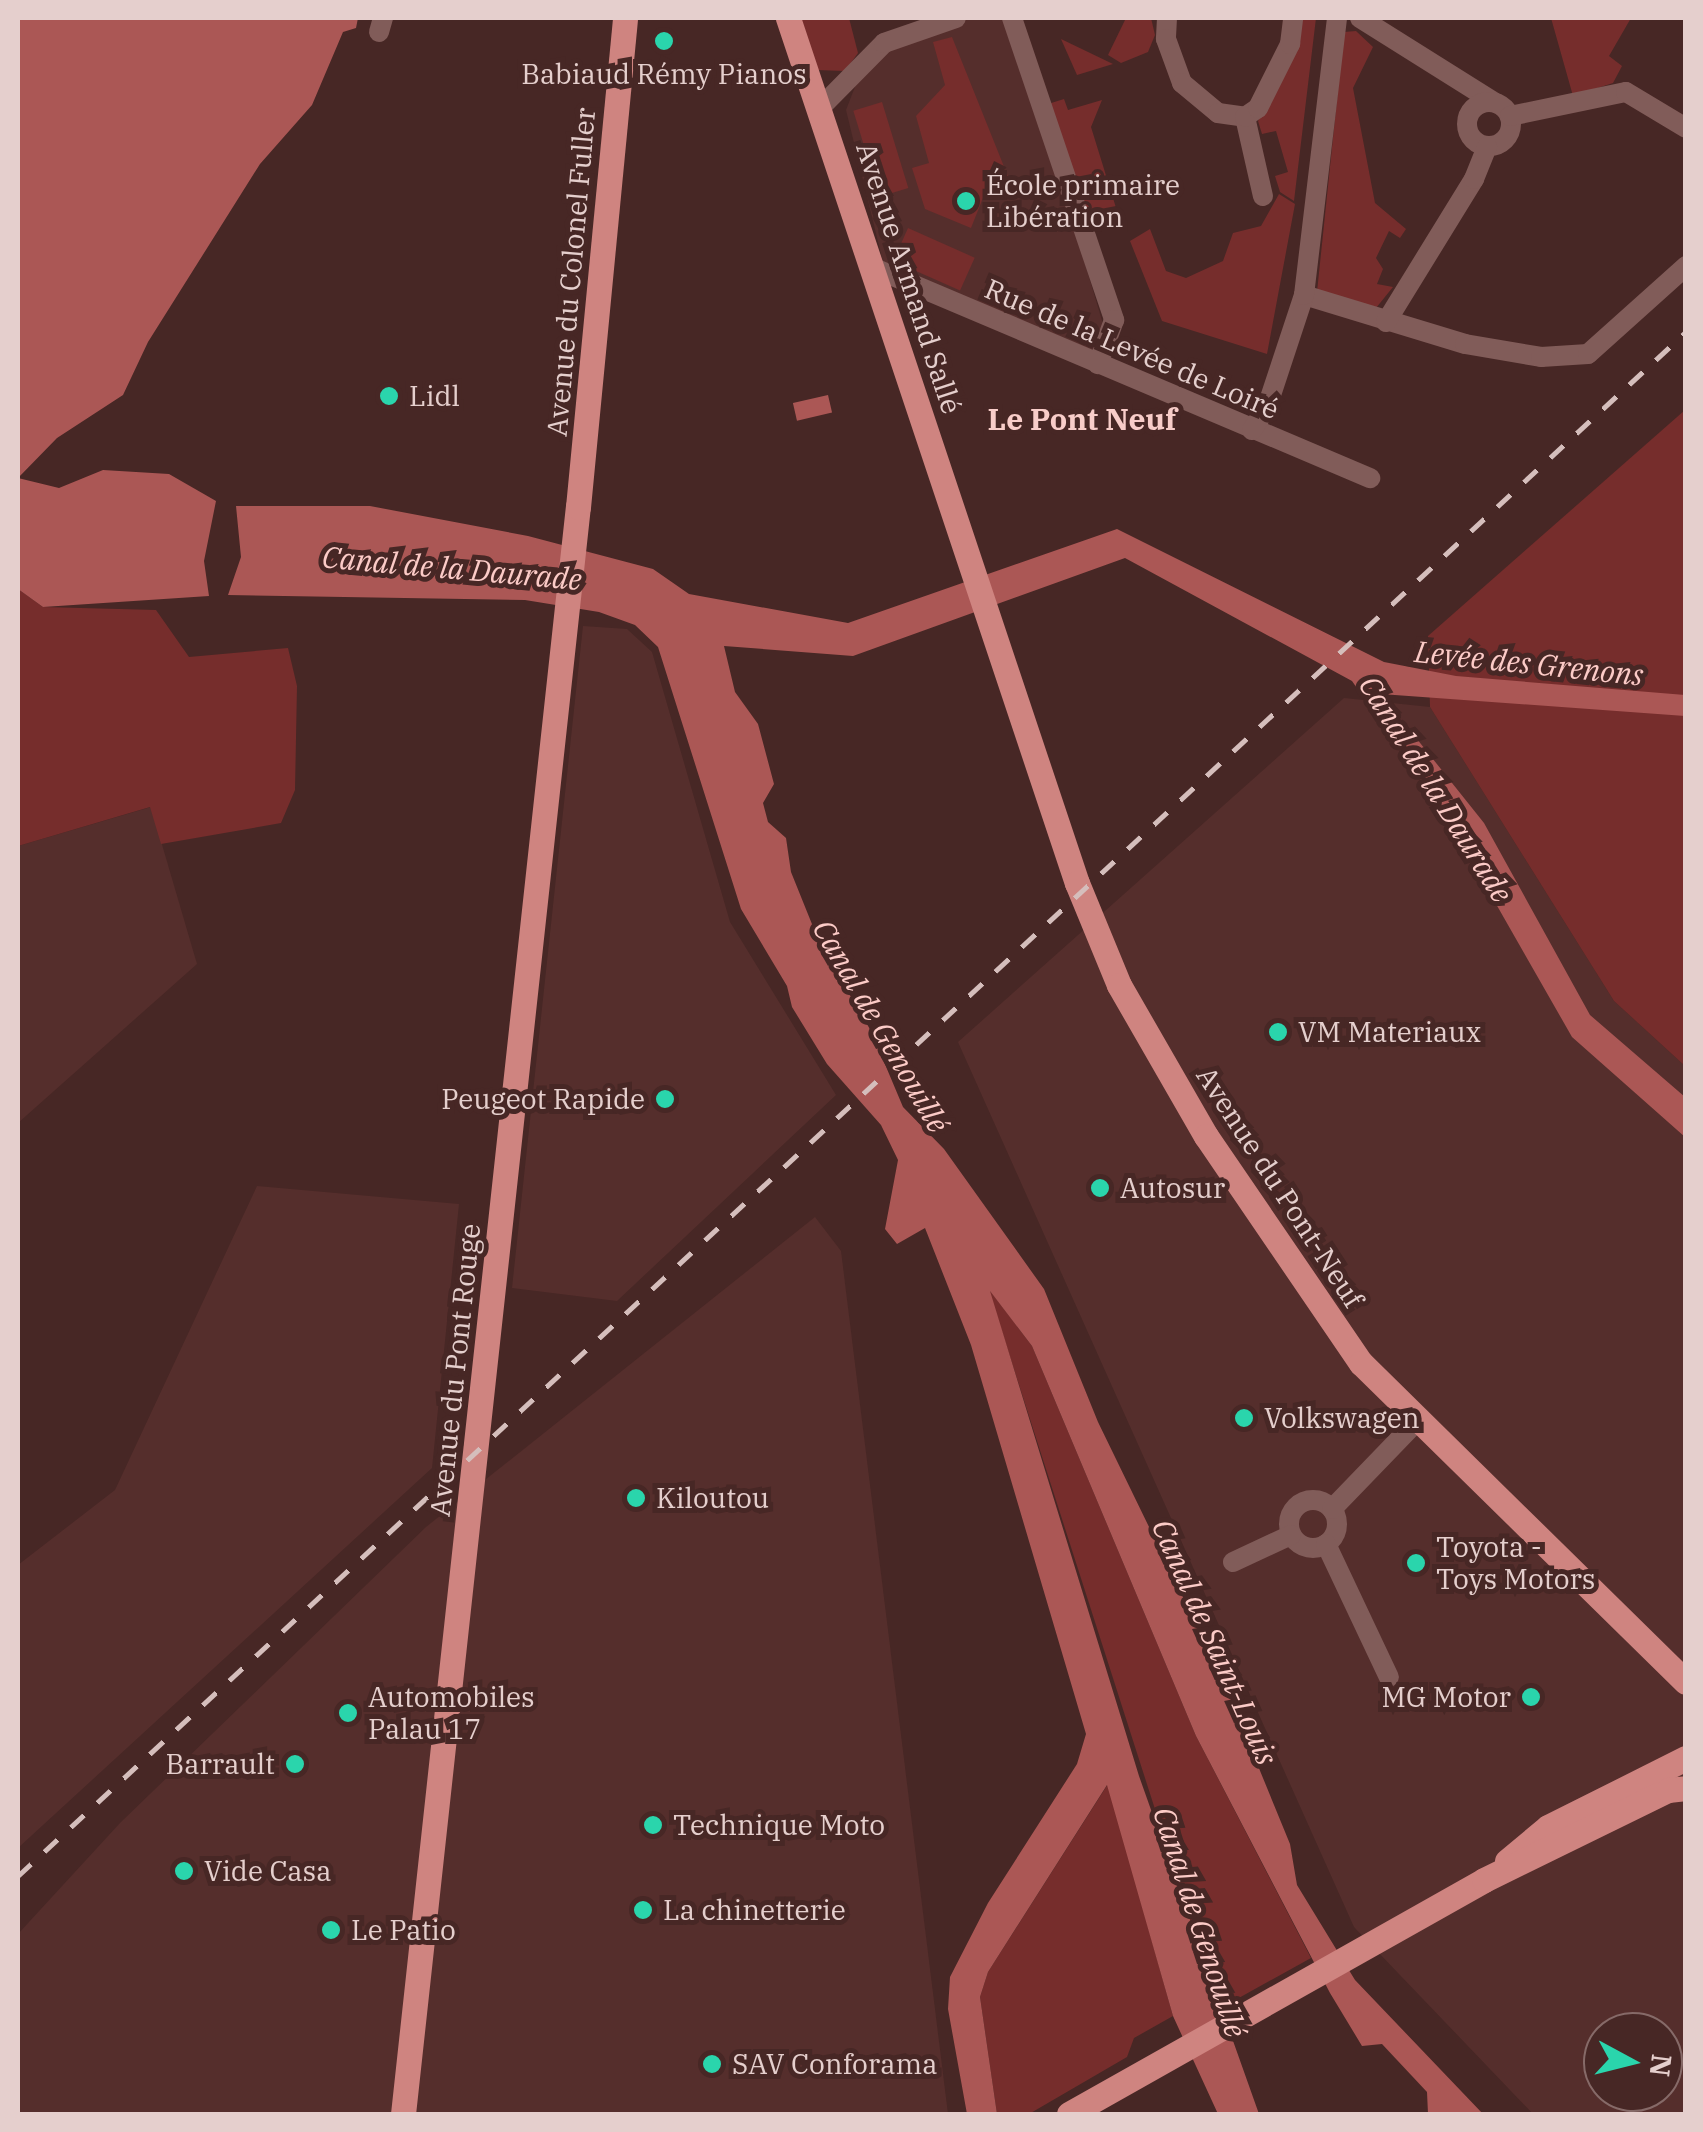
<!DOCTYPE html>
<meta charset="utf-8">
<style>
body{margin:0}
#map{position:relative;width:1703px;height:2132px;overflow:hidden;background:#472725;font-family:"IBM Plex Serif",serif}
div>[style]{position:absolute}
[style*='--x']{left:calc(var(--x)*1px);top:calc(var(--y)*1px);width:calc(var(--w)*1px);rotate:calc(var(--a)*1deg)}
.built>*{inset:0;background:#552e2c}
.green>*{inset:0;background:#762d2c;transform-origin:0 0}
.water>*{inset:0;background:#ab5755;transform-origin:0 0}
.minor>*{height:20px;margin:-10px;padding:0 10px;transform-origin:10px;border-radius:10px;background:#815c59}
.minor>.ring{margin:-10px;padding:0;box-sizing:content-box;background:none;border:20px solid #815c59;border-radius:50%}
.major>*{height:25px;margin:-12.5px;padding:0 12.5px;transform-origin:12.5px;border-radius:12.5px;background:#cf8480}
.rail>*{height:5px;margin-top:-2.5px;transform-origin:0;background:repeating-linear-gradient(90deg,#d5bebc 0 18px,transparent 0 36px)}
.dots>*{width:28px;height:28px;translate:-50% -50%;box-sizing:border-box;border:5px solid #472725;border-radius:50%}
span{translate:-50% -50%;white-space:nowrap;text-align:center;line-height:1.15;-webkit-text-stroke:10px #472725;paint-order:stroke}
.poi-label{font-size:28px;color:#e5cfcd}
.left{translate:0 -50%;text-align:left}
.right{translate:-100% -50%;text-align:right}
.street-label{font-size:28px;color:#e5cfcd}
.neighbourhood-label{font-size:30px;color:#f8cdc9;font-weight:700}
.water-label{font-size:30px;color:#fccbc7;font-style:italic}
.frame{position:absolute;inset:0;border:20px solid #e5cfcd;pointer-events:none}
.north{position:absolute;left:1583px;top:2012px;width:100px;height:100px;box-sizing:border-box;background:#472725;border:2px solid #866a68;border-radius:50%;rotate:97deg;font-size:28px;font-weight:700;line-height:40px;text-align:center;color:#e5cfcd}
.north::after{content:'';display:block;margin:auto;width:35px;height:45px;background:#2ad5ac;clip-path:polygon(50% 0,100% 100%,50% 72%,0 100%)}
</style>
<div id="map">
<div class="built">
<i style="clip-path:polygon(956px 18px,1012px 18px,1103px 324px,1092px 350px,883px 262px,846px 110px,867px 56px)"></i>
<i style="clip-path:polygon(583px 626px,627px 629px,652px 652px,730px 922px,836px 1095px,617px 1301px,512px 1288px)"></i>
<i style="clip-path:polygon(evenodd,1344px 698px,1430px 707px,1614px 1001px,1685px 1066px,1685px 2114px,1533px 2114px,1354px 1927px,958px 1042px,1344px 698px,1603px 2032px,1663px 2032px,1663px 2092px,1603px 2092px,1603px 2032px)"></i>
<i style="clip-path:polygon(151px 807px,197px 964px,18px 1123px,18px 846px)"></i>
<i style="clip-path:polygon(257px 1186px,459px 1204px,432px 1468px,18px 1848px,18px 1565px,115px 1490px)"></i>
<i style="clip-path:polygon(815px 1217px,841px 1251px,948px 2114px,18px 2114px,18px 1934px,120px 1823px,426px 1527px)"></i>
</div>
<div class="green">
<i style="clip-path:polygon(799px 18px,849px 18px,858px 53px,845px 71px,816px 70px)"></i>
<i style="clip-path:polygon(1126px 18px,1151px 18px,1155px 35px,1148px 52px,1121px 63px,1108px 55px)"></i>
<i style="clip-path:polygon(1298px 18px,1316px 18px,1294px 201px,1280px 192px,1275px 176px,1288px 172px,1276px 131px,1262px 134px,1258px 121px,1297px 46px)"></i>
<i style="clip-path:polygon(1551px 18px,1631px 18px,1609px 56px,1622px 66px,1613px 83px,1573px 96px)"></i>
<i style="clip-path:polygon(1356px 31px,1373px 47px,1353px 88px,1375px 203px,1406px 229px,1400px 238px,1389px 231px,1376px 258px,1383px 269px,1377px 284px,1393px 287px,1376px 308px,1317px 292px,1344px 32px)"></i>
<i style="clip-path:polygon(952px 37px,1013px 189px,983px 198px,971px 228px,925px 209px,912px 168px,929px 163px,916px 116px,945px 85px,933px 42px)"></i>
<i style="clip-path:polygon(1061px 39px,1113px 64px,1077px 75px)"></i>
<i style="clip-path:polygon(1064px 99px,1068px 110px,1102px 100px,1091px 127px,1117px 211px,1087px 224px,1048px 104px)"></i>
<i style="left:882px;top:102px;width:90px;height:30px;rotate:73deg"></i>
<i style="clip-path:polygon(1279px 194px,1295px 204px,1267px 354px,1162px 321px,1130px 241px,1150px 229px,1166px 271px,1186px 278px,1223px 261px,1233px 233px,1261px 226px)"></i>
<i style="left:908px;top:228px;width:73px;height:36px;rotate:24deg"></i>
<i style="clip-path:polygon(1685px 410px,1685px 1066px,1614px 1001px,1430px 707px,1428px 636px)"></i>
<i style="clip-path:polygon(18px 589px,43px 607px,156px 610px,189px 657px,288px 648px,297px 686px,295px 790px,281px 823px,161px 844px,150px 807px,18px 846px)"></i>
<i style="clip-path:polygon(988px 1288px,1032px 1346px,1196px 1736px,1311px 1958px,1219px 2009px)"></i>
<i style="clip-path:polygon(1108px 1784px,1173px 2016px,1134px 2038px,1127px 2057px,1029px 2114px,997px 2114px,980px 1997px,988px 1972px)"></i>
</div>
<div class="water">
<i style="clip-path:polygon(18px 18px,358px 18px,356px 28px,343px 32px,312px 105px,260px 164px,148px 342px,123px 395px,57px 438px,18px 478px,59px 488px,103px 470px,169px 474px,216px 501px,204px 561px,209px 596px,43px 607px,18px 589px)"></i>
<i style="left:828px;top:395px;width:18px;height:36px;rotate:77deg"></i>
<i style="clip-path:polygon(236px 506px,370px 506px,528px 536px,653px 569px,689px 594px,848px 623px,1117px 529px,1384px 662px,1456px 676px,1685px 695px,1685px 716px,1381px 694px,1484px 823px,1590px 1015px,1685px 1097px,1685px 1137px,1572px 1037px,1447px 818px,1352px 681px,1125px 558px,853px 656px,724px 646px,735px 692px,758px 724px,774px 784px,763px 803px,768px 822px,786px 838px,791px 872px,820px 944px,871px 1031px,903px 1107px,944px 1149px,1044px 1289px,1098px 1422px,1220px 1673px,1290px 1844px,1297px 1885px,1355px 1980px,1483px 2114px,1428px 2114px,1427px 2092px,1382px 2044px,1362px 2046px,1330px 1993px,1196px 1736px,1032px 1346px,990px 1291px,1139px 1776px,1259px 2114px,1218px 2114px,1173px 2016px,1107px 1785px,988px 1972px,980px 1997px,997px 2114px,967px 2114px,948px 2009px,950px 1977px,988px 1903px,1077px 1764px,1086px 1734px,971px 1345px,925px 1228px,897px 1244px,885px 1229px,898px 1160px,881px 1125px,827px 1064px,792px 1007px,787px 986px,741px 909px,658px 647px,635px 625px,599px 612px,525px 600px,228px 595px,241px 557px)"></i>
</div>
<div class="minor">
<i style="--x:1012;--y:18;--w:319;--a:71.3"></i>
<i style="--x:1114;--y:320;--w:47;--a:110"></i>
<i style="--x:1167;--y:18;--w:21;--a:93"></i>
<i style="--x:1166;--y:39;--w:47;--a:70"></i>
<i style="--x:1182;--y:83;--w:47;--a:39.8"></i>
<i style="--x:1218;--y:113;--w:27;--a:8"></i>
<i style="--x:1245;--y:117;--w:81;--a:77.2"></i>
<i style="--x:1360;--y:18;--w:158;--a:32.1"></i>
<i style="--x:379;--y:32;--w:15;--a:-74"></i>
<i class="ring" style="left:1467px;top:102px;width:24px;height:24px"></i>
<i style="--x:820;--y:108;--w:91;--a:-45.4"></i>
<i style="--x:884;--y:43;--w:76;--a:-19.1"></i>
<i style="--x:1510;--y:116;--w:118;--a:-11.7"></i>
<i style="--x:1626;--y:92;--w:70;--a:31"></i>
<i style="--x:1245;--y:117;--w:16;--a:-35"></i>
<i style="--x:1258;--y:108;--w:72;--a:-63.4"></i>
<i style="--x:1290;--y:44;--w:26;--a:-83"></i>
<i style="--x:874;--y:268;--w:539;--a:22.95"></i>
<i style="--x:1304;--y:295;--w:168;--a:16.9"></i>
<i style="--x:1465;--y:344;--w:77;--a:9.7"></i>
<i style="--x:1541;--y:357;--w:47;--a:-3.7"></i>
<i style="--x:1588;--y:354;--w:132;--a:-41.9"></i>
<i style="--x:1386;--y:322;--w:168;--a:-58.4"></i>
<i style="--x:1474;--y:179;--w:35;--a:-68"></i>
<i style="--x:1252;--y:430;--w:27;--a:-57"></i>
<i style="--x:1267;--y:407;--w:118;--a:-71.7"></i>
<i style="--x:1304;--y:295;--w:279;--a:-83.2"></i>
<i class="ring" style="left:1289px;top:1500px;width:28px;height:28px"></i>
<i style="--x:1332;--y:1509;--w:124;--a:-46"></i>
<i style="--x:1326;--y:1544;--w:147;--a:64.7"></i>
<i style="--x:1233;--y:1562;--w:64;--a:-25"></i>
</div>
<div class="major">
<i style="--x:788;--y:18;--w:912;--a:71.53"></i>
<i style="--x:1077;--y:883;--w:110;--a:67.6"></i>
<i style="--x:1119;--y:985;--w:174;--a:60.1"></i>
<i style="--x:1206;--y:1136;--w:275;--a:55.7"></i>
<i style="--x:1361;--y:1363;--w:455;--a:44.5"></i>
<i style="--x:1507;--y:1861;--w:53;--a:-39.7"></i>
<i style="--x:1548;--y:1827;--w:154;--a:-26.6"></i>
<i style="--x:403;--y:2114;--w:1617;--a:-83.79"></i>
<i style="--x:578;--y:507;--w:491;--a:-84.5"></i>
<i style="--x:1069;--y:2114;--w:476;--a:-29.4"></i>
<i style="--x:1484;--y:1880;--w:205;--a:-26.1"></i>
<i style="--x:1668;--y:1790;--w:18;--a:-6"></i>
</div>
<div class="rail">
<i style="--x:18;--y:1876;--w:2273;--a:-42.79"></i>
</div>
<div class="dots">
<i style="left:664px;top:41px;background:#2ad5ac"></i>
<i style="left:966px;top:201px;background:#2ad5ac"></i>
<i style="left:389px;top:396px;background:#2ad5ac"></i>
<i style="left:1278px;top:1032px;background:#2ad5ac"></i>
<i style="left:665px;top:1099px;background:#2ad5ac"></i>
<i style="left:1100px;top:1188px;background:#2ad5ac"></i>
<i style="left:1244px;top:1418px;background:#2ad5ac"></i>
<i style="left:636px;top:1498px;background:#2ad5ac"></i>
<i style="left:1416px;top:1563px;background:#2ad5ac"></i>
<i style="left:1531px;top:1697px;background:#2ad5ac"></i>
<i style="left:348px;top:1713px;background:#2ad5ac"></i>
<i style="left:295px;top:1764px;background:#2ad5ac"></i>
<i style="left:653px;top:1825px;background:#2ad5ac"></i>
<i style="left:184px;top:1871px;background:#2ad5ac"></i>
<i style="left:643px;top:1910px;background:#2ad5ac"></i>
<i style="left:331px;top:1930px;background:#2ad5ac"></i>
<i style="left:712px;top:2064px;background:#2ad5ac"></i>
</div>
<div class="poi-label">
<span style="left:664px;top:74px">Babiaud Rémy Pianos</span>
<span class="left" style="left:986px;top:201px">École primaire<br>Libération</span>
<span class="left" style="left:409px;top:396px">Lidl</span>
<span class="left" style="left:1298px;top:1032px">VM Materiaux</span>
<span class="right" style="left:645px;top:1099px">Peugeot Rapide</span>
<span class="left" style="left:1120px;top:1188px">Autosur</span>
<span class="left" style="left:1264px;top:1418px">Volkswagen</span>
<span class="left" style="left:656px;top:1498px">Kiloutou</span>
<span class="left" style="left:1436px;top:1563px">Toyota -<br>Toys Motors</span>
<span class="left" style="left:368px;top:1713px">Automobiles<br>Palau 17</span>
<span class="right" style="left:1511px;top:1697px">MG Motor</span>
<span class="right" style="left:275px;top:1764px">Barrault</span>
<span class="left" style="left:673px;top:1825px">Technique Moto</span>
<span class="left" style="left:204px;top:1871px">Vide Casa</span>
<span class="left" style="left:663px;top:1910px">La chinetterie</span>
<span class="left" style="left:351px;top:1930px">Le Patio</span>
<span class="left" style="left:732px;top:2064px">SAV Conforama</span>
</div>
<div class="street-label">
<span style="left:571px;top:272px;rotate:-85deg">Avenue du Colonel Fuller</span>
<span style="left:909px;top:278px;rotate:72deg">Avenue Armand Sallé</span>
<span style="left:1132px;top:349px;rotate:23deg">Rue de la Levée de Loiré</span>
<span style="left:1280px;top:1187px;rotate:57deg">Avenue du Pont-Neuf</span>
<span style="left:455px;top:1370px;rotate:-84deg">Avenue du Pont Rouge</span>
</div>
<div class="neighbourhood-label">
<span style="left:1082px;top:419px">Le Pont Neuf</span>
</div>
<div class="water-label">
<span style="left:452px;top:568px;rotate:5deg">Canal de la Daurade</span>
<span style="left:1529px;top:663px;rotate:6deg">Levée des Grenons</span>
<span style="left:1436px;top:789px;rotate:58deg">Canal de la Daurade</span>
<span style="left:881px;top:1026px;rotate:60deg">Canal de Genouillé</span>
<span style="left:1215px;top:1642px;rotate:66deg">Canal de Saint-Louis</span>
<span style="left:1200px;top:1922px;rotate:72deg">Canal de Genouillé</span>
</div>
<div class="frame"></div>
<div class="north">N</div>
</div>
